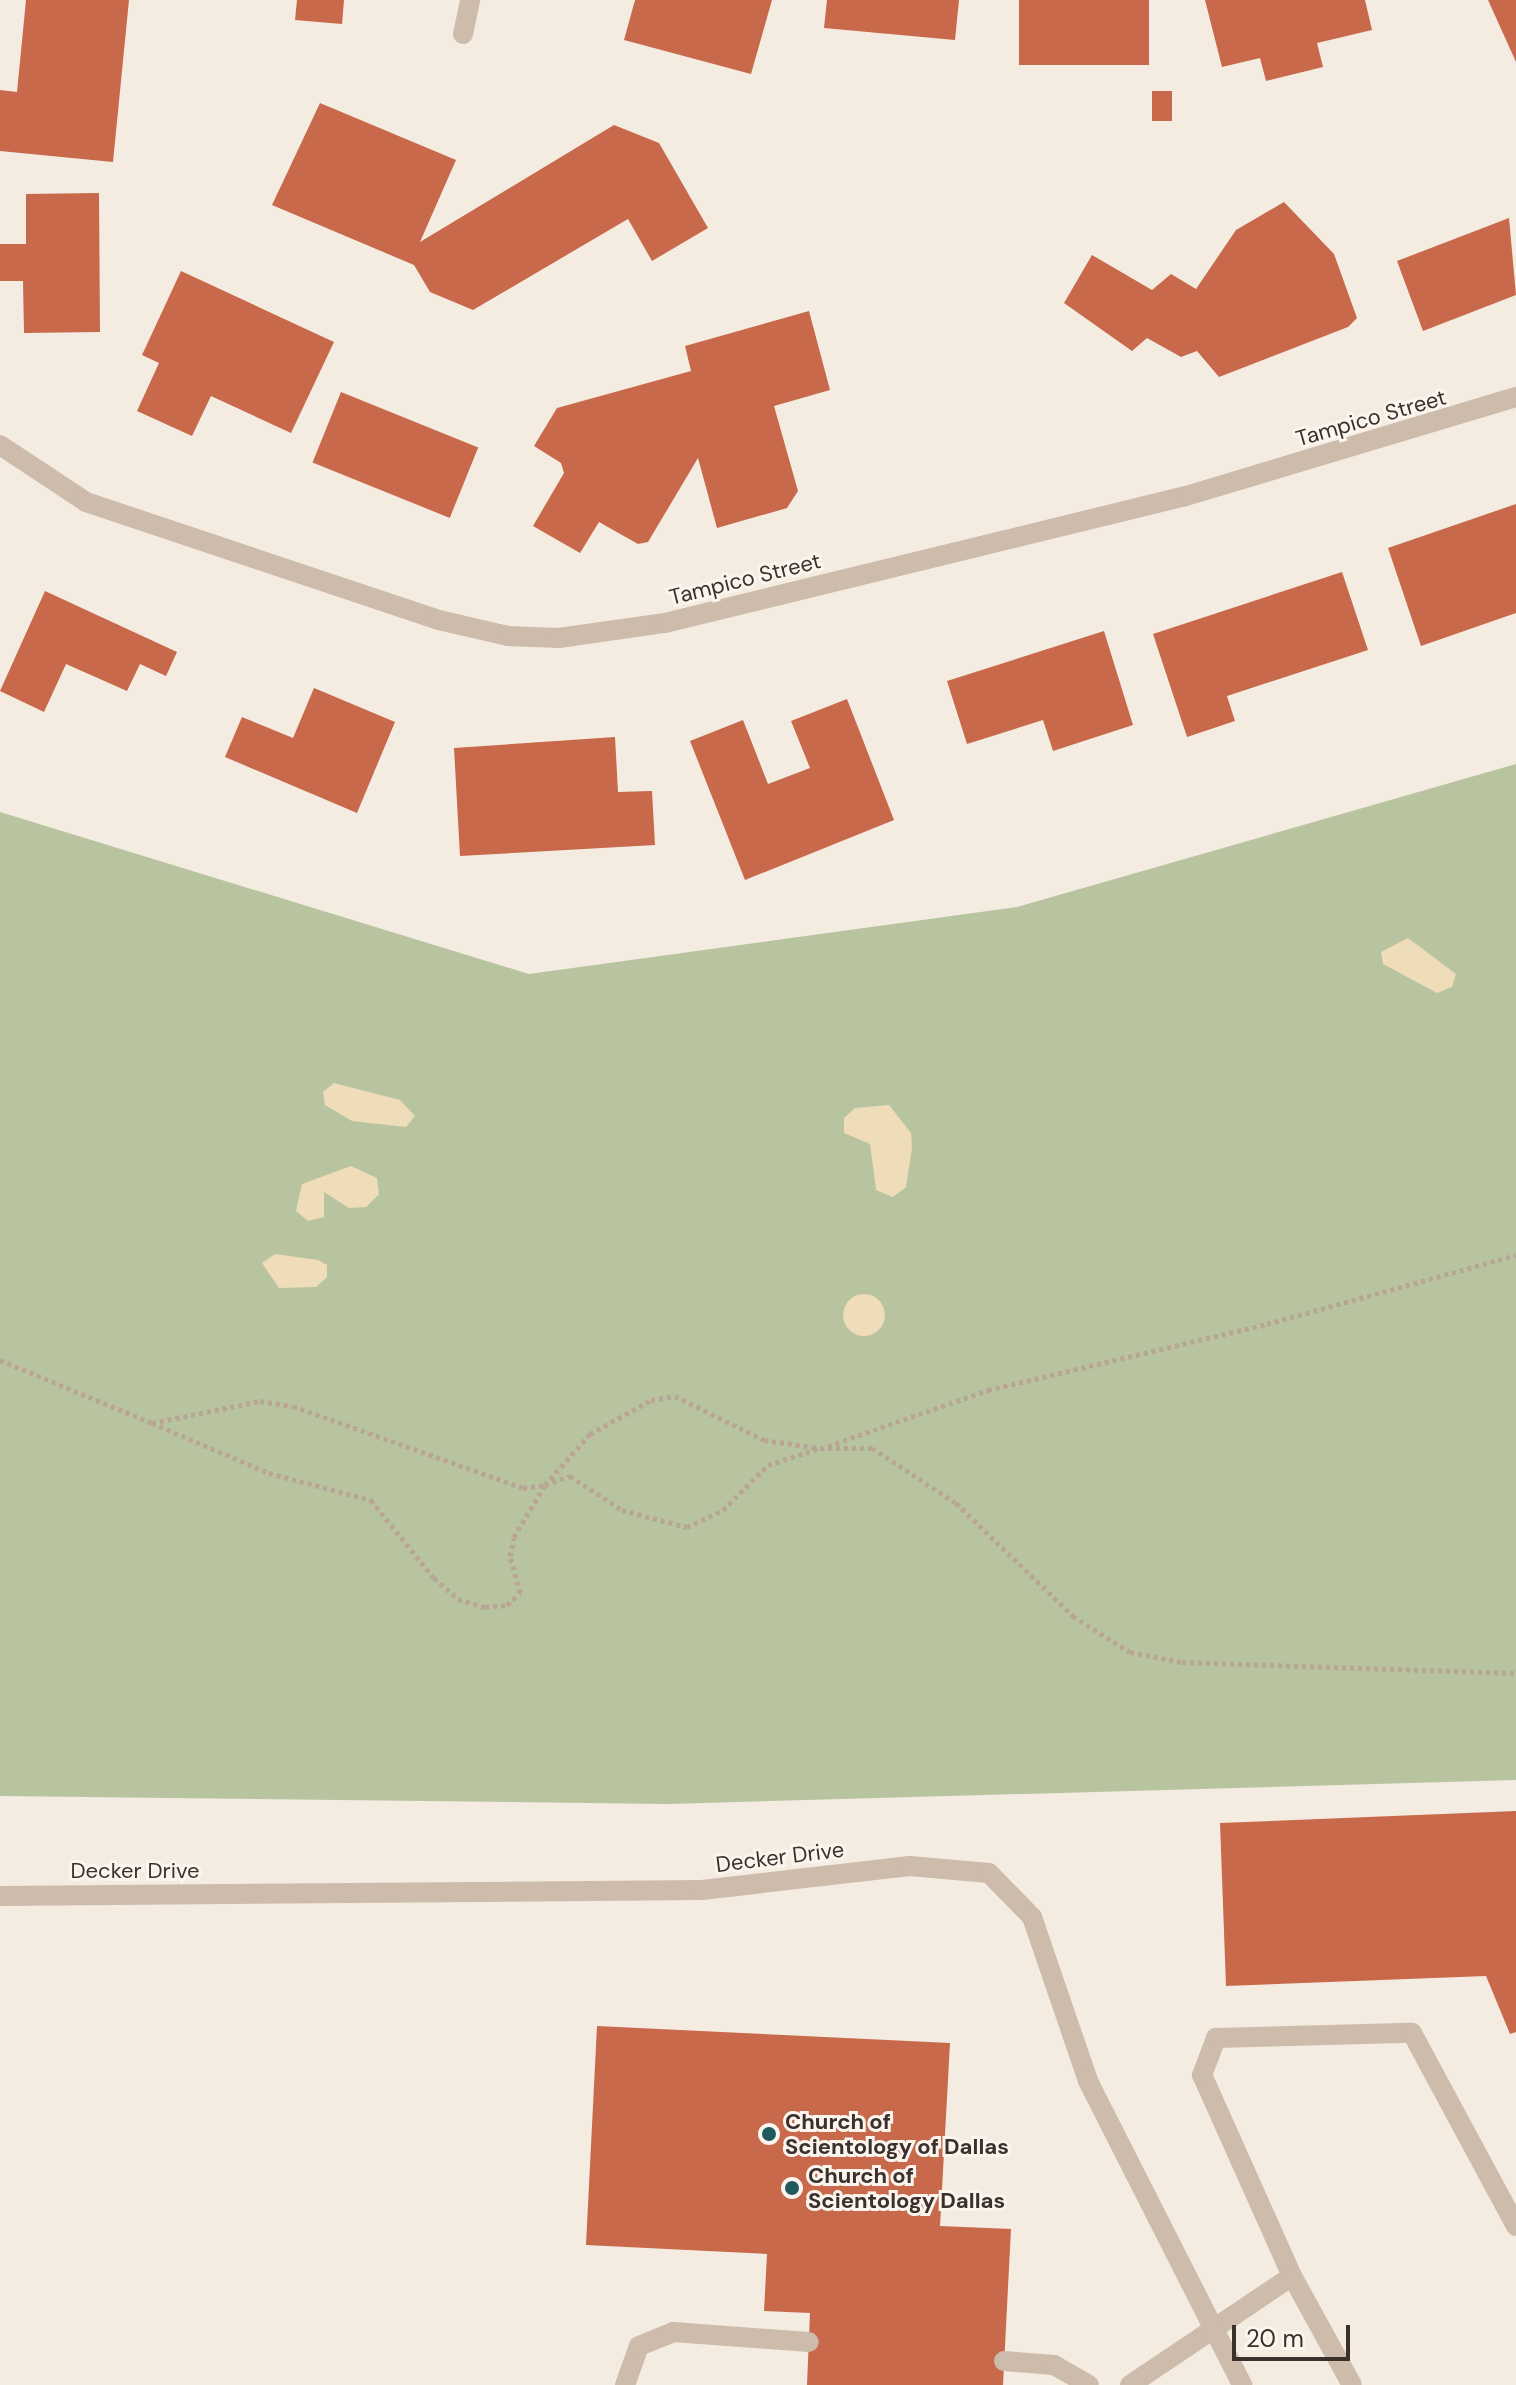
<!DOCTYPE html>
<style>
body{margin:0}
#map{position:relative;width:1516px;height:2385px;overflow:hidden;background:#f4ebe1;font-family:"DM Sans",sans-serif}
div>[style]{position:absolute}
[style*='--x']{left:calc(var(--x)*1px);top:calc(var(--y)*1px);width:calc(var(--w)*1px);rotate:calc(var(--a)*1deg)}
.green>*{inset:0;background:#b8c4a0}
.sand>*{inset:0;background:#efdcb8}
.round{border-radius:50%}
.building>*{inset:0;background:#c8694b;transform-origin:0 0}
.path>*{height:5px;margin-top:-2.5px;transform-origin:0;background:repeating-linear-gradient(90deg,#b9a596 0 4px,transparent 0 8px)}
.service>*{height:20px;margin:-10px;padding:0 10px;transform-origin:10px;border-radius:10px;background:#cdbbac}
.minor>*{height:20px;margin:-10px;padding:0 10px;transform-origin:10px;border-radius:10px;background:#cdbbac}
.tertiary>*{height:20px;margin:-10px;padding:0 10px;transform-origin:10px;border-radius:10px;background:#cdbbac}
.dots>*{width:22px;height:22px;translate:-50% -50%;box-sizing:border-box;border:4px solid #fbf5ee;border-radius:50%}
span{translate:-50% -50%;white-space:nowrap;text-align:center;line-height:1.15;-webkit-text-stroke:6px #fbf5ee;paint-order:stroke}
.street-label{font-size:22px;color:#3b302b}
.poi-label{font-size:22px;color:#3b302b;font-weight:700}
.left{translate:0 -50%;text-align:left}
.scale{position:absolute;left:1232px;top:2325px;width:118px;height:36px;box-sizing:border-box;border:4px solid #3b302b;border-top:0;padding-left:10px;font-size:24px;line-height:28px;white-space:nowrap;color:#3b302b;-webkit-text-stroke:6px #fbf5ee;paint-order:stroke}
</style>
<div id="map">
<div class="green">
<i style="clip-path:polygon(1516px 764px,1516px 1780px,667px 1804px,0 1796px,0 812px,529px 974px,1017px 907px)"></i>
</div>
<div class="sand">
<i style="clip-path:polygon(1408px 938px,1456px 974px,1452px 987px,1437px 993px,1383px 964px,1381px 952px)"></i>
<i style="clip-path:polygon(334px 1083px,400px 1100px,415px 1116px,406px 1127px,352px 1121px,325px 1105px,323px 1092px)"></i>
<i style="clip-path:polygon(889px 1105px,911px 1133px,912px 1148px,906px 1187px,893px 1197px,876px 1190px,870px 1144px,844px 1133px,844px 1118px,855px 1108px)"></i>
<i style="clip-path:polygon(351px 1166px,377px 1178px,379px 1194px,366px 1207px,349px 1208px,324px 1192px,324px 1217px,308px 1221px,296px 1211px,302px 1184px)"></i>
<i style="clip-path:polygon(275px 1254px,318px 1260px,327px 1265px,327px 1277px,316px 1287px,279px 1288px,262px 1263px)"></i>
<i class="round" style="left:843px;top:1294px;width:42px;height:42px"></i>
</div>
<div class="building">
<i style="clip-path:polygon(26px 0,129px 0,113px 162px,0 151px,0 90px,17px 92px)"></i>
<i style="clip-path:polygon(297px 0,344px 0,342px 24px,295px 20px)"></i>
<i style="clip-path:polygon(635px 0,772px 0,751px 74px,624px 40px)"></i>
<i style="clip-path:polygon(827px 0,959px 0,955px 40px,824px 28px)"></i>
<i style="left:1019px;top:0;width:130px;height:65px"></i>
<i style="clip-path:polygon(1205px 0,1365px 0,1372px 30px,1317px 43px,1323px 67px,1266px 81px,1260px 58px,1222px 67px)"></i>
<i style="clip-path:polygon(1488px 0,1516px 0,1516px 62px)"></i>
<i style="left:1152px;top:91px;width:20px;height:30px"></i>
<i style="clip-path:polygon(320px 103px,456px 160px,420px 242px,614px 125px,659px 143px,708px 228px,652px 261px,628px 219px,473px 310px,430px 292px,414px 265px,272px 205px)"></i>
<i style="clip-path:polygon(99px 193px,100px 332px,24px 333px,23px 281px,0 281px,0 244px,26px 244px,26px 194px)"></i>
<i style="clip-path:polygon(1284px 202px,1334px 254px,1357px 318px,1348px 327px,1219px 377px,1197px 351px,1181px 357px,1147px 338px,1132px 351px,1064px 303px,1092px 255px,1152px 290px,1171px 274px,1196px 289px,1236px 230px)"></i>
<i style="clip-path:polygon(1509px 218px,1516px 295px,1423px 331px,1397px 261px)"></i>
<i style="clip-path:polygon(181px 271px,334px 342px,291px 433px,211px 396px,192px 436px,137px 411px,159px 363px,142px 355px)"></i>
<i style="clip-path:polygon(809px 311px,830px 390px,774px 406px,798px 491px,787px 508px,717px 528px,698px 458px,648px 542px,638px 544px,599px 522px,580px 553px,533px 526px,564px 473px,561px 463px,534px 446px,557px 408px,691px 371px,685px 346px)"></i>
<i style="left:341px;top:392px;width:148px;height:76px;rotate:22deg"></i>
<i style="clip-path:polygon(1516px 504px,1516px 613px,1421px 646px,1388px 548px)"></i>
<i style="clip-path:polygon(1342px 572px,1368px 650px,1227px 696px,1235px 721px,1187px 737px,1153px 634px)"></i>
<i style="clip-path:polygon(45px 591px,177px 652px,166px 676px,140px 664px,127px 691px,66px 664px,44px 712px,0 691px)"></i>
<i style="clip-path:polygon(1104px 631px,1133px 725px,1053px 751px,1043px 720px,967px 744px,947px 681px)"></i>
<i style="clip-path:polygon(314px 688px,395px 722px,357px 813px,225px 757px,242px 717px,293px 738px)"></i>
<i style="clip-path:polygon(847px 699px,894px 820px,745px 880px,690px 741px,743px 720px,768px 784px,810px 768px,791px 721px)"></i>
<i style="clip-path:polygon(615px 737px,618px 792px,652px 791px,655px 845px,460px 856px,454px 748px)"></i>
<i style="clip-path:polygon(1516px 1811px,1516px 2032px,1510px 2034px,1486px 1976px,1226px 1986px,1220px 1823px)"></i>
<i style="clip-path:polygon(597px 2026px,950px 2043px,940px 2226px,1011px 2229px,1003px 2385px,807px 2385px,810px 2313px,764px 2311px,767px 2254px,586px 2245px)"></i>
</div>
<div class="path">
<i style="--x:0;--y:1360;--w:165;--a:22.5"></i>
<i style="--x:152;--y:1423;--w:110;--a:-11.5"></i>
<i style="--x:260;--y:1401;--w:33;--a:9"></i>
<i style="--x:293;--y:1406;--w:244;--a:19.6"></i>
<i style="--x:523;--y:1488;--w:22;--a:-8"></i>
<i style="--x:545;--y:1485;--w:68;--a:-48.6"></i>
<i style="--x:590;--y:1434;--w:70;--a:-29.1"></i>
<i style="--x:651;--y:1400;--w:24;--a:-9"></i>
<i style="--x:675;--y:1396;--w:99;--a:26.3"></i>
<i style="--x:764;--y:1440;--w:55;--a:8.4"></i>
<i style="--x:152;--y:1423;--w:127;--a:23.1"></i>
<i style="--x:269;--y:1473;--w:106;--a:14.8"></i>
<i style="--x:371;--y:1500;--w:100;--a:51.1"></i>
<i style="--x:434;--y:1578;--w:32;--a:41"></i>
<i style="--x:458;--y:1599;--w:28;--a:17"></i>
<i style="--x:485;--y:1607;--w:22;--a:-5"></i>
<i style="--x:507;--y:1605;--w:18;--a:-43"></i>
<i style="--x:520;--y:1593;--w:38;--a:-105"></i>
<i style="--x:510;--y:1556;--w:19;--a:-78"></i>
<i style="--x:514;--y:1537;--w:61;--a:-59.2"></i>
<i style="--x:545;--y:1485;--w:27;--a:-20"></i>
<i style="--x:570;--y:1476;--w:62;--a:33.2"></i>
<i style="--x:622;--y:1510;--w:67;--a:14.7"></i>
<i style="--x:687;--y:1527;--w:40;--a:-25"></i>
<i style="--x:723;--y:1510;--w:64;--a:-45"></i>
<i style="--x:768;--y:1465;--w:55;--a:-18.1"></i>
<i style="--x:820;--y:1448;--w:52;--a:0"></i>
<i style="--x:872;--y:1448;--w:100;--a:33.2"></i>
<i style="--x:956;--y:1503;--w:163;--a:44"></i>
<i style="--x:1073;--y:1616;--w:67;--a:32.3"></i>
<i style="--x:1130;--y:1652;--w:53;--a:10.9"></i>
<i style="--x:1182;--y:1662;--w:334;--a:1.9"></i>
<i style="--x:828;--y:1446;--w:170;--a:-19.3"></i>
<i style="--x:988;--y:1390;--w:287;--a:-13.3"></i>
<i style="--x:1267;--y:1324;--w:258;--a:-15.5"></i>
</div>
<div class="service">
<i style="--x:1292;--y:2276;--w:220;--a:-114.1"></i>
<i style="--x:1202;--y:2075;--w:40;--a:-69"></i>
<i style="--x:1216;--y:2038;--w:196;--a:-1.5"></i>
<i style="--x:1412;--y:2033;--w:219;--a:61.7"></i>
<i style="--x:1004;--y:2361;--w:50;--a:4.6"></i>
<i style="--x:1054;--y:2365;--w:40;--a:29.7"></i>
<i style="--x:625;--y:2385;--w:41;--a:-70.3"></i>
<i style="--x:639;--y:2346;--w:37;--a:-22"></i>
<i style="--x:673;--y:2332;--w:136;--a:4.2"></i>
<i style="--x:1130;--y:2385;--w:195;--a:-33.9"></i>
<i style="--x:1292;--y:2276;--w:124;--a:61.2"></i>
</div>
<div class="minor">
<i style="--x:463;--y:34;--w:35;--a:-78"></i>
<i style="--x:0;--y:445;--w:103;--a:33.5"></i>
<i style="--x:86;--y:502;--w:372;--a:18.5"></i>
<i style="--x:439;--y:620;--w:71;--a:13.1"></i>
<i style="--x:508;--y:636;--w:51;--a:2.2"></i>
<i style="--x:559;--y:638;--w:107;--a:-8.1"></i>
<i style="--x:665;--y:623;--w:536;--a:-13.7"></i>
<i style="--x:1186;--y:496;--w:345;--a:-16.7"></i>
</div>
<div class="tertiary">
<i style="--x:0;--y:1896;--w:702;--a:-0.49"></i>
<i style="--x:702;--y:1890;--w:209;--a:-6.6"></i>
<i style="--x:910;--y:1866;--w:79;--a:5.1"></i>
<i style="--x:989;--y:1873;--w:62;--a:45.7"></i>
<i style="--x:1032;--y:1917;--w:173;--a:71.1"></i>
<i style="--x:1088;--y:2081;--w:341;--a:63.1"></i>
</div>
<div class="dots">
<i style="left:769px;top:2134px;background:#1f5a5e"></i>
<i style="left:792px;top:2188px;background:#1f5a5e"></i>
</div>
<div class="street-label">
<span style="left:1371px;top:418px;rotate:-16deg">Tampico Street</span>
<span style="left:745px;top:579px;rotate:-14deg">Tampico Street</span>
<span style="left:780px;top:1857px;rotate:-7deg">Decker Drive</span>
<span style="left:135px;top:1871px">Decker Drive</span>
</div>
<div class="poi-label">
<span class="left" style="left:785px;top:2134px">Church of<br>Scientology of Dallas</span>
<span class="left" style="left:808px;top:2188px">Church of<br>Scientology Dallas</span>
</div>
<div class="scale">20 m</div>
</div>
